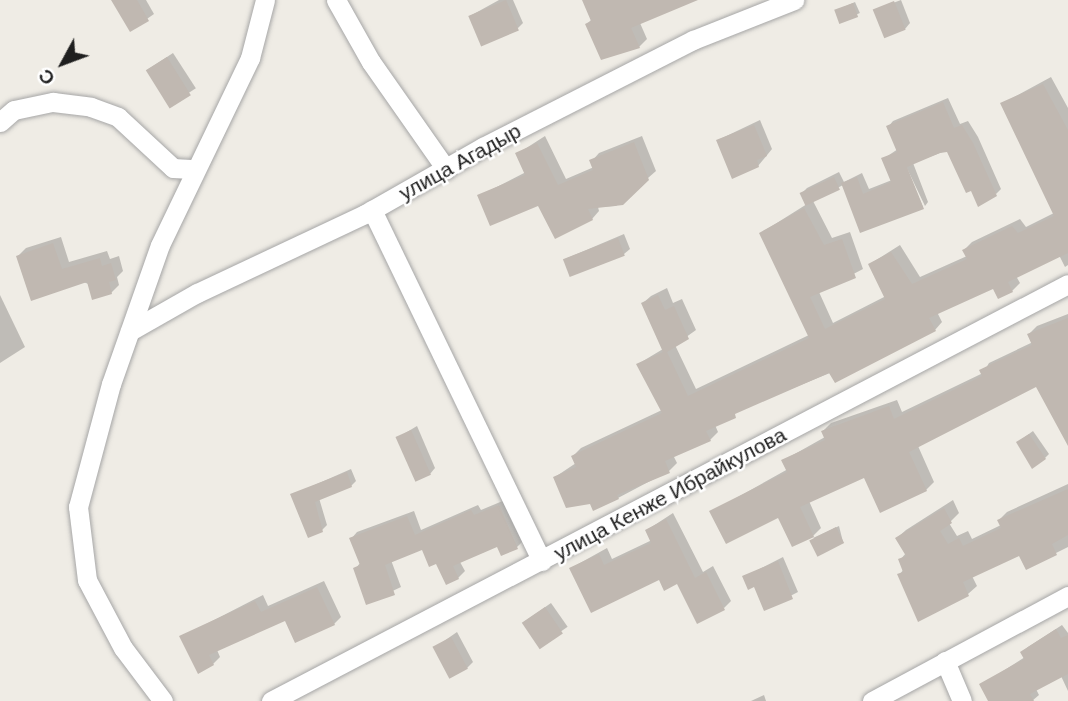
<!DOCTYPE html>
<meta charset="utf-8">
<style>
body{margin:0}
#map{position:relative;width:1068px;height:701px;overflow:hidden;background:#efece5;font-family:Arial,sans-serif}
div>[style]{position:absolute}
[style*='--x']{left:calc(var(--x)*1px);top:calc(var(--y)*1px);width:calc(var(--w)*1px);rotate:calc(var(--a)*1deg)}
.shadow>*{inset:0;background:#0003;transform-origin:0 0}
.building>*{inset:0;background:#c0b8b1;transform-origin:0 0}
.roads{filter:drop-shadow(0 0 2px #a6a6a6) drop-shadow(0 0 2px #a6a6a6)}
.street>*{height:19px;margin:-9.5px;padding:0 9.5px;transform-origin:9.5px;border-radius:9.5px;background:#fff}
span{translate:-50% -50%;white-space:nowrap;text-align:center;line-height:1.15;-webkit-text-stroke:5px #fff;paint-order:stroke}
.street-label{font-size:21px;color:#1f1f1f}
.north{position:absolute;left:28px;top:28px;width:70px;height:70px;-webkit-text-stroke:5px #fff;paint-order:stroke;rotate:229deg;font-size:19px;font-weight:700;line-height:28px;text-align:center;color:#1f1f1f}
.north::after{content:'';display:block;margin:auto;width:24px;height:32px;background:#1f1f1f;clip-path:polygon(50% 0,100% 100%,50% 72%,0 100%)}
</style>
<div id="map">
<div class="shadow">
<i style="clip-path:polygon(113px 0,146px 0,154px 14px,131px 30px)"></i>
<i style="clip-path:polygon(499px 0,513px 0,523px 23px,518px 28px,470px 16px)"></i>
<i style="clip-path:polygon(584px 0,694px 0,640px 23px,647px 39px,639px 47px,587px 24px,592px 19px)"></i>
<i style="clip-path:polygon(901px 0,910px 23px,905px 29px,874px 10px)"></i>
<i style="left:855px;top:2px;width:12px;height:21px;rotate:66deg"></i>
<i style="left:173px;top:53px;width:42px;height:31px;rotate:57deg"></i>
<i style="clip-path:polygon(1051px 77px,1068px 108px,1068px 265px,1065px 267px,1059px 255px,1016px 276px,1020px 283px,1012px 291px,994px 286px,937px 312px,942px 322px,935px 330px,744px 408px,715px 425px,718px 432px,710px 440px,673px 455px,677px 463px,669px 471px,618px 498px,591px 502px,555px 477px,576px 463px,573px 456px,581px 448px,662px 410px,638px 364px,663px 349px,643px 303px,651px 296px,667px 288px,673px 303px,682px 299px,696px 330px,675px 345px,696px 389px,809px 335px,761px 233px,807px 204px,802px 193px,807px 188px,839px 172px,844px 182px,862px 173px,869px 189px,892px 180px,883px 159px,898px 149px,888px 127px,893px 121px,948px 98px,960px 124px,968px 121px,978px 137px,1001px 189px,996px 194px,948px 150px,913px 163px,928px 202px,925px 206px,903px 160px,923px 207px,861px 231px,843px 185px,813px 201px,832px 238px,850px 232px,863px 269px,819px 292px,833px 323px,886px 296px,870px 264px,900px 245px,920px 277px,967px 256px,964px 250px,972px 242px,1020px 219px,1026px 227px,1054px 213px,1003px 103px)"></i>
<i style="clip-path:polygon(760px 120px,772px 149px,758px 166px,718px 140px)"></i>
<i style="clip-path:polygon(545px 136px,566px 179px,594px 167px,592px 161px,599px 153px,642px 136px,656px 171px,616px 206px,598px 207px,599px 211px,592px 219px,539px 204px,479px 196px,526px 172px,517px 154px)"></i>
<i style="clip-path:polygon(624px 234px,630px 249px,624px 254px,565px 259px)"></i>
<i style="clip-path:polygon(61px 237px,69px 262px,107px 251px,110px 259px,119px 256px,123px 271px,117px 277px,119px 285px,111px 293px,18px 256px,26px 248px)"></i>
<i style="clip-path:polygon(0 295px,25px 347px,0 363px)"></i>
<i style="clip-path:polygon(1068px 314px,1068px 422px,1037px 384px,918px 446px,934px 482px,926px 490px,865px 475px,809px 501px,821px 528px,813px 536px,779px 516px,711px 512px,788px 469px,784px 460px,825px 437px,823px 431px,831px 423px,897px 400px,902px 412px,983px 373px,989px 363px,1033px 342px,1029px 334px,1037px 326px)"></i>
<i style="clip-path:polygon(417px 426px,435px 468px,430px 474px,397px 438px)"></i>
<i style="clip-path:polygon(1033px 431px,1049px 454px,1045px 458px,1018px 442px)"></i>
<i style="clip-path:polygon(351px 469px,356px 481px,351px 486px,319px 498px,327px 525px,322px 530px,292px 495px)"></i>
<i style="clip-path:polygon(1068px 484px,1068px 547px,1026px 568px,1019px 553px,972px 576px,977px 586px,968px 594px,919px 619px,899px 575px,904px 569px,900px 560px,906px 553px,897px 538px,906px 530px,953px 500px,959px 513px,949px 523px,957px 536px,968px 531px,972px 539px,1001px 525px,999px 520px,1007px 512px)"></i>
<i style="clip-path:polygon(505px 500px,523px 541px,517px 547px,498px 545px,460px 562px,465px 571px,458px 578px,422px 548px,391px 560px,401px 587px,367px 603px,355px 569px,361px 562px,351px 539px,357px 532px,414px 511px,421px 530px,478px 505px,481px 510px)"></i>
<i style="clip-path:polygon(673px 513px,703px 572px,713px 566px,731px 601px,724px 608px,678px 582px,571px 568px,607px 548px,612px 559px,652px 540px,647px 530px)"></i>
<i style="clip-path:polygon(839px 526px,843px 542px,813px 538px)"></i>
<i style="clip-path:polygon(783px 557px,798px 592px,765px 609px,755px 585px,744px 577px)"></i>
<i style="clip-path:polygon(324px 581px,341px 617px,334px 624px,286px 619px,217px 650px,220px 657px,213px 664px,181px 637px,263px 595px,268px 606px)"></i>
<i style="left:551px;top:603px;width:29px;height:34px;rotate:55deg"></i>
<i style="clip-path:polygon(1062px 625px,1068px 633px,1068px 691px,1061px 676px,1036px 689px,1039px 695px,1032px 701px,990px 701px,981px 685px,1025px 657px,1022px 652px,1028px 647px)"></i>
<i style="clip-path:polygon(457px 632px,473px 662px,467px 668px,434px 648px)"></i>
<i style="clip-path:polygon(764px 695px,766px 701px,751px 701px)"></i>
</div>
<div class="building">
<i style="clip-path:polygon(111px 0,137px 0,149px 21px,130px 32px)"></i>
<i style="left:506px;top:0;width:33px;height:41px;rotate:67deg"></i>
<i style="clip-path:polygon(582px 0,698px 0,631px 28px,640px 48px,601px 60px,585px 24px,591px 21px)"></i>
<i style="left:894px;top:1px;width:31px;height:23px;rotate:68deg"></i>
<i style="left:853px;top:3px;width:15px;height:20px;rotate:70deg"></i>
<i style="left:167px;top:57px;width:45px;height:25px;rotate:58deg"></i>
<i style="clip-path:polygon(1043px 84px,1068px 130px,1068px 253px,1008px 282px,1013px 292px,998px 299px,993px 289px,929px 318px,936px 331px,835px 383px,829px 373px,735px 414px,736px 418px,706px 431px,711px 441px,665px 461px,670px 473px,617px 495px,619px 499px,593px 511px,590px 504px,566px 508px,553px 477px,576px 467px,571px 456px,662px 413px,636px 364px,663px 352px,641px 303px,658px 295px,665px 310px,674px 306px,689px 339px,667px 352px,688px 396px,809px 338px,759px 233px,804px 208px,824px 245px,842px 239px,856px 278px,810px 297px,825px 329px,885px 299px,868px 264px,891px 252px,912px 284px,967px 259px,962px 250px,1012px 226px,1018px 233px,1054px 216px,1000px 103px)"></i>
<i style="clip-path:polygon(943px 102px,954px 128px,962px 125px,973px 143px,997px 196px,978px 207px,971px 191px,966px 193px,947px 152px,940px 153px,907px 167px,924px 209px,860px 233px,841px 183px,857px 177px,863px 194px,891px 182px,881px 158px,897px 152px,886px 126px)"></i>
<i style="clip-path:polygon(754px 125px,767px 156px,757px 160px,759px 167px,732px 179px,716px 140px)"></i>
<i style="clip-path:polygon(634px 142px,649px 180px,623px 205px,588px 209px,593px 220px,555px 239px,538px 206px,490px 226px,477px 195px,525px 175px,515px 153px,537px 143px,558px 185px,593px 170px,589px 160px)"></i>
<i style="left:834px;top:177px;width:14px;height:38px;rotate:65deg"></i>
<i style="left:618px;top:238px;width:19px;height:59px;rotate:69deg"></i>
<i style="clip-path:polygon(53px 243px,62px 269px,100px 258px,102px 266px,111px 263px,116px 280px,109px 282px,112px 294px,92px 300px,87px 282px,31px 301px,16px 256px)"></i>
<i style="clip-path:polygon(1068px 318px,1068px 446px,1036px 387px,909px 452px,927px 491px,880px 513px,864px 478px,800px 507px,814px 537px,792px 547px,778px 518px,726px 544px,709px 511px,787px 472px,781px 460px,825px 440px,821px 431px,889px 406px,894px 419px,982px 376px,979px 370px,1032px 345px,1027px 334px)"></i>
<i style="left:411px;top:430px;width:49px;height:17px;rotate:66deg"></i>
<i style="clip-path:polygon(1029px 434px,1046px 459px,1032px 469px,1016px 442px)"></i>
<i style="clip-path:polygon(347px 472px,352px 487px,315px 502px,323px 532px,308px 538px,290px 494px)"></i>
<i style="clip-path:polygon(1068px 489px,1068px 535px,1052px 544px,1057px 555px,1026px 570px,1019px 556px,963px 582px,969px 596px,918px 622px,897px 574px,903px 572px,898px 559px,906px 556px,895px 538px,944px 508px,952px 523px,940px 531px,948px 544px,959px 538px,963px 546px,1001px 528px,997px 520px)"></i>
<i style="clip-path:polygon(499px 505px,518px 549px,501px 556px,497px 547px,453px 566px,459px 579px,446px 585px,436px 564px,429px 567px,422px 550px,385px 565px,395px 595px,366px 605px,353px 568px,360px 565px,349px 538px,407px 516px,415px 535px,471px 510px,474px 515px)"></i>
<i style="clip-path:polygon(666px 519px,695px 578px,706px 572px,725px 610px,697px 624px,677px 584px,664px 591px,659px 580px,591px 613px,569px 568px,599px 554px,604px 565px,651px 543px,645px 530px)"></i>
<i style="left:836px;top:527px;width:18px;height:30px;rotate:63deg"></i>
<i style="clip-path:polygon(778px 561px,793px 599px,764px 611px,754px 587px,748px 590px,742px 576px)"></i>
<i style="clip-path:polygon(317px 587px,335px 625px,295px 643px,285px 621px,209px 655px,214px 665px,198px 674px,179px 636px,255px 601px,261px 612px)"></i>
<i style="left:545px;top:607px;width:32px;height:28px;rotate:56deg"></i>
<i style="clip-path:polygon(1056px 629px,1061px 638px,1068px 635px,1068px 674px,1030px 694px,1034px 701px,988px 701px,979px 684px,1024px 659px,1020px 652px)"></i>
<i style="left:451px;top:637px;width:36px;height:21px;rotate:62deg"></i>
</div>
<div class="roads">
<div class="street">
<i style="--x:336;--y:0;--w:71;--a:60.6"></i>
<i style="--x:371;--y:62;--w:131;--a:55"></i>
<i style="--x:0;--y:122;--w:18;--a:-41"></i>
<i style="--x:14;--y:110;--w:40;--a:-12"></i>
<i style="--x:53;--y:102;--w:38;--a:7"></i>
<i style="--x:91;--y:107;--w:29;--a:20"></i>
<i style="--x:118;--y:117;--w:75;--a:42.8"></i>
<i style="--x:173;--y:168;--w:22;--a:3"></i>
<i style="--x:372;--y:210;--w:390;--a:64.2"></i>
<i style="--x:130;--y:331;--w:77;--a:-29.6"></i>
<i style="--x:197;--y:293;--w:186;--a:-25.2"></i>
<i style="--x:365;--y:214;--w:136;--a:-29.6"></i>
<i style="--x:483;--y:147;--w:236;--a:-27"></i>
<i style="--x:693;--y:40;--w:109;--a:-21.6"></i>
<i style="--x:945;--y:661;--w:43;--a:67"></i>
<i style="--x:163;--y:701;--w:66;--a:-127"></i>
<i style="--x:123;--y:648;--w:77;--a:-117.9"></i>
<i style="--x:87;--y:580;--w:74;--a:-97"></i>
<i style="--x:78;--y:507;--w:127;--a:-75"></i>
<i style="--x:111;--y:384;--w:147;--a:-70.6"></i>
<i style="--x:160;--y:245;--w:208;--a:-64.3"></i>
<i style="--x:250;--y:58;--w:60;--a:-75.5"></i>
<i style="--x:271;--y:701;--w:899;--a:-27.62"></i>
<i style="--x:872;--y:701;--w:222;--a:-28.2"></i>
</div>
</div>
<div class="street-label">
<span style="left:460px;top:162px;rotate:-29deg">улица Агадыр</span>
<span style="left:670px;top:494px;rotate:-28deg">улица Кенже Ибрайкулова</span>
</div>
<div class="north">С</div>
</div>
